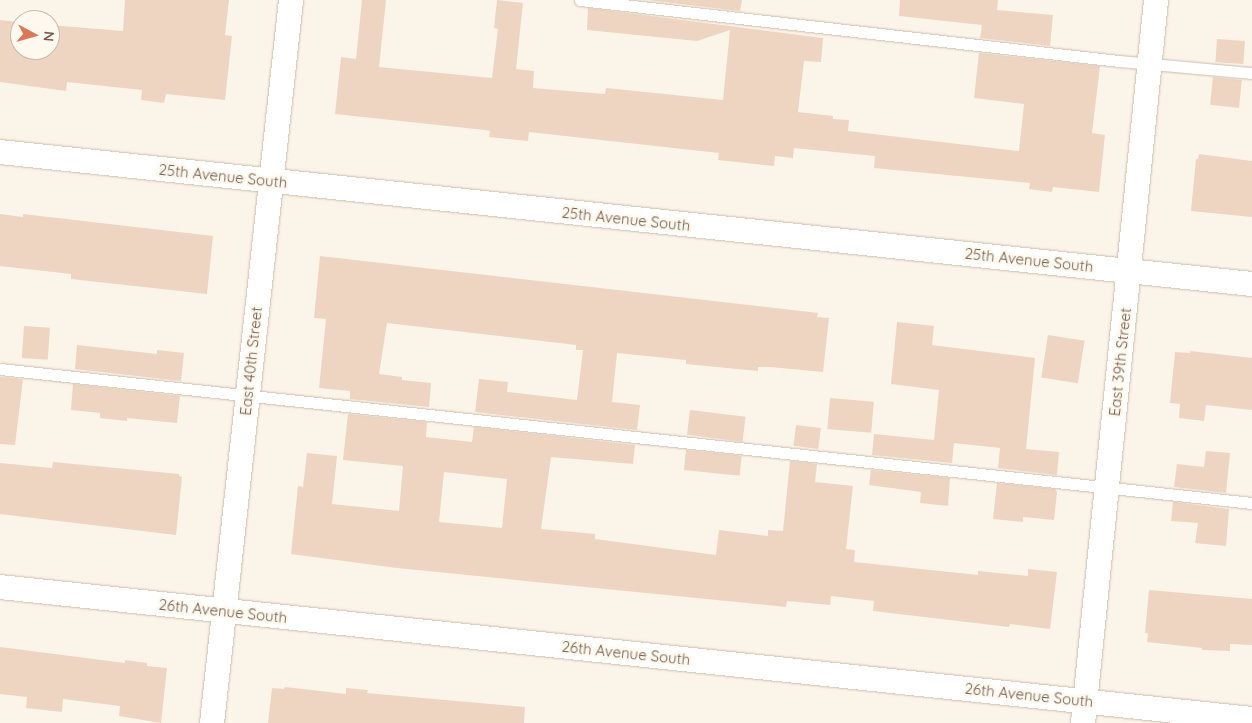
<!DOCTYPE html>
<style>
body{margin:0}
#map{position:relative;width:1252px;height:723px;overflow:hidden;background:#fbf4e8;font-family:Quicksand,sans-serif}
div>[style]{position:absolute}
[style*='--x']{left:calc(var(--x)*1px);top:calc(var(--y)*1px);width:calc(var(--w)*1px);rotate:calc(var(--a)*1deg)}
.building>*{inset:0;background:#eed5c1;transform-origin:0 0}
.roads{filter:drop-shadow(0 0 1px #ccbcae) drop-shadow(0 0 1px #ccbcae)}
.service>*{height:11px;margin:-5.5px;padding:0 5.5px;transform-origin:5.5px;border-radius:5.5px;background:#fff}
.minor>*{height:24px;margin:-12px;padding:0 12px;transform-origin:12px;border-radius:12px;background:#fff}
span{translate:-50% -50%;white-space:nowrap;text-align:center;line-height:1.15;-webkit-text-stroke:5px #fef8ee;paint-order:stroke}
.street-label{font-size:15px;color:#735c4e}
.north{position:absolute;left:10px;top:10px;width:50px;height:50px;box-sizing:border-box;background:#fef8ee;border:1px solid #c6baae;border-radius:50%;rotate:96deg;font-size:14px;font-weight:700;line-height:20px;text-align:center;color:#735c4e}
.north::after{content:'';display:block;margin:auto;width:18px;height:22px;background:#da7957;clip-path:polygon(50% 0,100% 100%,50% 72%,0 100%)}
</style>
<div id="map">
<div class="building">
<i style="clip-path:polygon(125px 0,229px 0,225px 35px,232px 36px,225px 100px,166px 94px,164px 103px,141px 100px,142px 90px,67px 82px,66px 91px,0 82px,0 20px,20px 22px,20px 50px,50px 50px,50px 25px,123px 31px)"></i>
<i style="clip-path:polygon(362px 0,386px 0,379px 67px,492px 78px,498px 29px,494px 28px,497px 0,523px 3px,516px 69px,534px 71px,533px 88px,605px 94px,606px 88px,723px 100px,730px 30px,697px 41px,587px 30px,588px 8px,823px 38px,821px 62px,804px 61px,798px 112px,833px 116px,833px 119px,849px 120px,848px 131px,1019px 151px,1024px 104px,974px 98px,979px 53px,1100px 66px,1092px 133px,1105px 135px,1099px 192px,1053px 187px,1052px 192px,1029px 189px,1030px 183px,874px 168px,875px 156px,794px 148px,793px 158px,775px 156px,774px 166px,718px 160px,719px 153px,529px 132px,528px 141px,489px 137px,490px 131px,485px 130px,335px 114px,341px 57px,356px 59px)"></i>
<i style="clip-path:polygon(647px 0,742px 0,740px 11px)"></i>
<i style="clip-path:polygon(900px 0,998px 0,997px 10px,1053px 15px,1050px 46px,980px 38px,982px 25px,899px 16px)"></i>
<i style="left:1217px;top:39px;width:28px;height:23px;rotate:4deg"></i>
<i style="left:1213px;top:77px;width:29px;height:28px;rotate:6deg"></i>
<i style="clip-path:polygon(1199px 154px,1252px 161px,1252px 217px,1191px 211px,1196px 159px,1198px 159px)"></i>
<i style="clip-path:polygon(0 214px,23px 217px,23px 214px,213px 236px,207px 294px,71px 279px,71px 274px,0 266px)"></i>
<i style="clip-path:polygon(320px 256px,818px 313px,817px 317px,829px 318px,823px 372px,771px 367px,758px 367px,758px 371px,686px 364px,686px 360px,617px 353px,612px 402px,640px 405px,637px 430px,475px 412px,479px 379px,508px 382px,507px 392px,577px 400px,583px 350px,576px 350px,576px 345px,387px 323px,379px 374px,402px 377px,402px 380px,431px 383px,429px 407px,350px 399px,350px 391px,319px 388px,326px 319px,314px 318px)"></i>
<i style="clip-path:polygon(897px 322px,934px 326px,932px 345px,1035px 358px,1026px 449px,1059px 452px,1057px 475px,998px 468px,1000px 448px,954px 443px,952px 463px,872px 455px,874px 434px,934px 440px,939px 390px,891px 384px)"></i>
<i style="left:24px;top:326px;width:26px;height:32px;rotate:4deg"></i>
<i style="left:1048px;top:335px;width:37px;height:43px;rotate:9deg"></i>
<i style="clip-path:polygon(77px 345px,157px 354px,157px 350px,184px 353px,181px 381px,75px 369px)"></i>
<i style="clip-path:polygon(1190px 351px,1252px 358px,1252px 410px,1206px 405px,1204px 421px,1179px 418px,1180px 404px,1170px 403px,1175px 352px,1190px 353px)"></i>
<i style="clip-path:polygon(0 377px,23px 379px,15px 445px,0 444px)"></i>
<i style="clip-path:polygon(73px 384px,180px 396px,177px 423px,127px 418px,127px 421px,100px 418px,100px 413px,71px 410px)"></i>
<i style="left:830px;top:398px;width:44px;height:31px;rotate:5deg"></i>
<i style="left:690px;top:410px;width:56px;height:25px;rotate:7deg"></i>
<i style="clip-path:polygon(evenodd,348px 414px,427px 422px,426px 437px,472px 442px,474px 427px,635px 445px,633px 464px,551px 457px,541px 529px,595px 534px,595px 539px,716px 555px,719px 530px,768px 536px,768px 530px,783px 531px,790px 461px,817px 464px,815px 482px,853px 486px,846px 549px,855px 550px,854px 562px,978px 575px,978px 571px,1028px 576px,1028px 569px,1057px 572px,1050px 629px,1010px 624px,1009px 627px,873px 611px,874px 601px,831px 596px,830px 605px,787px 601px,786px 607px,397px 568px,291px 554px,298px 486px,303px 487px,307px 453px,337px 456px,332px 504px,399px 511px,403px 466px,343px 460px,348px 414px,444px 472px,507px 479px,502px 528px,439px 522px,444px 472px)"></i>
<i style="left:796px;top:425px;width:25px;height:21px;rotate:7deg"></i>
<i style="left:686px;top:450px;width:56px;height:20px;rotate:6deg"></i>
<i style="clip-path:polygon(1206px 451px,1230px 453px,1226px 493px,1174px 487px,1177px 464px,1204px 467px)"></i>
<i style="clip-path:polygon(53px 462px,179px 474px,179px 476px,182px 477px,176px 535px,0 514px,0 463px,52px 468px)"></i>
<i style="clip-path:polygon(871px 470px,950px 478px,948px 506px,920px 503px,921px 492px,869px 485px)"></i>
<i style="clip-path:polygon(997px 483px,1055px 489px,1057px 492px,1054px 520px,1023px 517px,1023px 522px,993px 519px)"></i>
<i style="clip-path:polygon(1173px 502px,1229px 509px,1226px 546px,1195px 543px,1198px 523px,1171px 521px)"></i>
<i style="clip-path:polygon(1149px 590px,1252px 599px,1252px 645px,1230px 644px,1230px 651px,1202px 650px,1202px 648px,1147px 642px,1148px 633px,1145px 633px)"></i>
<i style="clip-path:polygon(0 647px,125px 663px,125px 660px,147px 663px,147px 666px,167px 668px,161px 723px,119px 716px,120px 706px,63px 699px,62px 712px,26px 708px,27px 697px,0 694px)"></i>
<i style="clip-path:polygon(285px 687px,346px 694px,346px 688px,368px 690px,367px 693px,525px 707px,524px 723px,268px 723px,272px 688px,284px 689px)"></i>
</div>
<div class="roads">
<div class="service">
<i style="--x:580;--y:0;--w:542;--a:6.46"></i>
<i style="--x:1119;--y:61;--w:134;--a:5.2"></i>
<i style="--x:0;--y:369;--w:1259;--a:6.11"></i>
</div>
<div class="minor">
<i style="--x:0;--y:152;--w:1259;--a:6.02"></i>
<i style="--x:0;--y:587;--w:1259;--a:6.02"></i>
<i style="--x:212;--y:723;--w:727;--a:-83.76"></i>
<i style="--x:1083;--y:723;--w:727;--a:-84.23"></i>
</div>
</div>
<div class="street-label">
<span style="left:223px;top:176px;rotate:6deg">25th Avenue South</span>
<span style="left:626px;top:219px;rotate:6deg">25th Avenue South</span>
<span style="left:1029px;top:260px;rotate:6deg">25th Avenue South</span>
<span style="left:251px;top:361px;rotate:-84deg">East 40th Street</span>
<span style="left:1120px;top:362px;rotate:-84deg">East 39th Street</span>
<span style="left:223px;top:611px;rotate:6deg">26th Avenue South</span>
<span style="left:626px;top:653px;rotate:6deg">26th Avenue South</span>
<span style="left:1029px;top:695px;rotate:6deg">26th Avenue South</span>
</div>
<div class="north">N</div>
</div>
